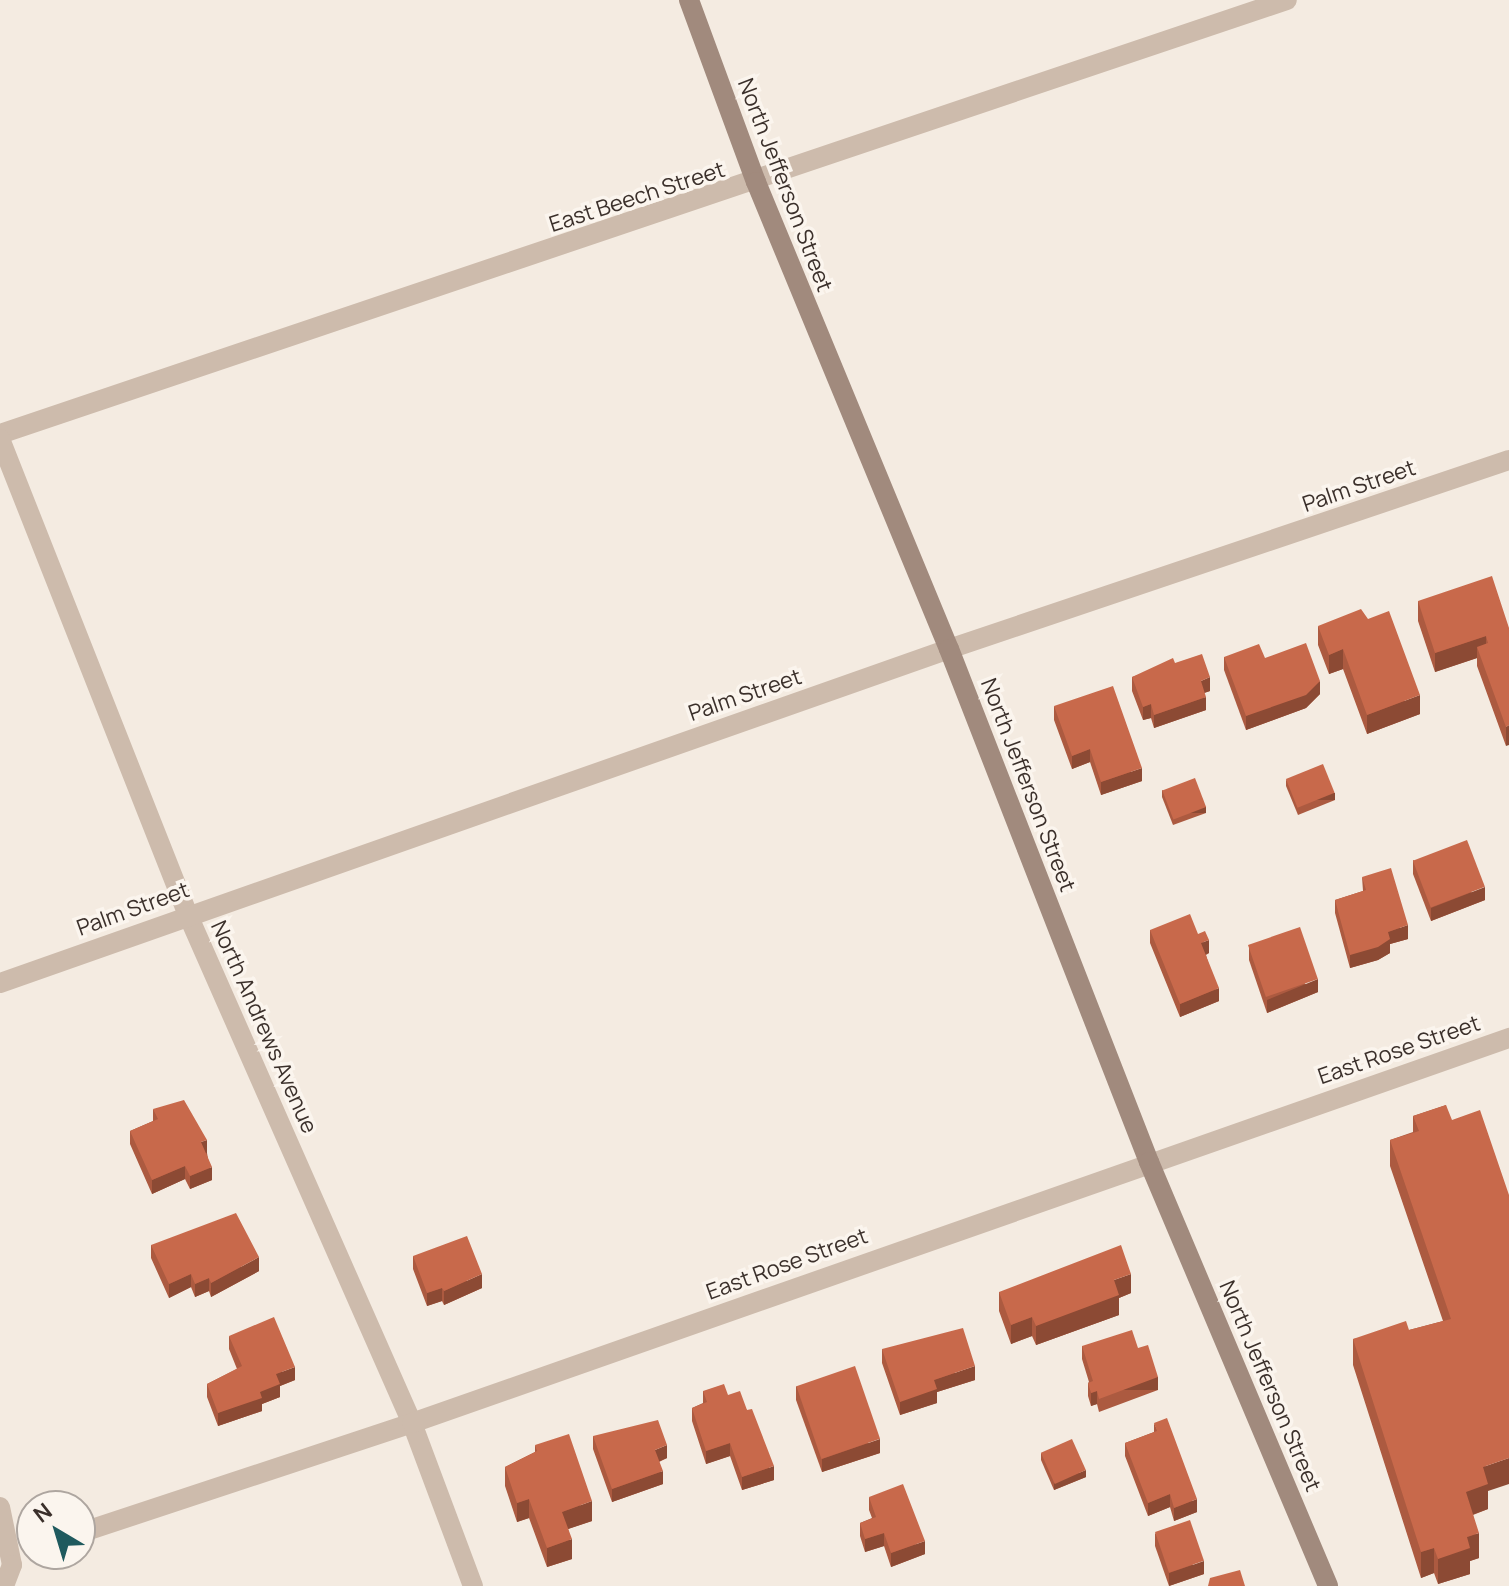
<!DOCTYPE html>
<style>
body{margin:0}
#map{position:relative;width:1509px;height:1586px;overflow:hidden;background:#f4ebe1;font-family:Manrope,sans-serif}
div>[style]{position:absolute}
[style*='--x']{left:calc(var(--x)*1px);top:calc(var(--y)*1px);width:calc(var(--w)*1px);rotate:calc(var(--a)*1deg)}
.street>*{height:20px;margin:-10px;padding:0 10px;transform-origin:10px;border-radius:10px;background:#cdbbac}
.secondary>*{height:20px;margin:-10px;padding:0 10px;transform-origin:10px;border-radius:10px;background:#a18a7d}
.wall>*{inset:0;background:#ac5a40}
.shaded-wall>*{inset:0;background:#8c4a34;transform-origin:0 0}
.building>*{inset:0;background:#c8694b;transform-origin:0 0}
span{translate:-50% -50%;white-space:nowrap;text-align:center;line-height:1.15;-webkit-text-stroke:7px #fbf5ee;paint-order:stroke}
.street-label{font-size:22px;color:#3b302b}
.north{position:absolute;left:16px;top:1490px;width:80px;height:80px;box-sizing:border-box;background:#fbf5ee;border:2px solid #aea6a0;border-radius:50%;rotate:322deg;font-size:22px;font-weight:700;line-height:32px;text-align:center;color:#3b302b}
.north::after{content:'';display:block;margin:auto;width:28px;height:36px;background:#1f5a5e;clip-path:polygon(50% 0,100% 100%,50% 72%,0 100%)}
</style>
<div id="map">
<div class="street">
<i style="--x:0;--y:434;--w:1358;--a:-18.64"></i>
<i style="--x:0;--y:439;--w:512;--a:68.45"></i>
<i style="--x:188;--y:915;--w:555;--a:66.21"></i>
<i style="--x:412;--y:1423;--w:174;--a:69.5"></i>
<i style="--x:0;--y:983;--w:1006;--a:-19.39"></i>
<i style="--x:949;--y:649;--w:591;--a:-18.65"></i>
<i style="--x:0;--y:1507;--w:59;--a:78.3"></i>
<i style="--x:12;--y:1565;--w:22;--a:111"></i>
<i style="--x:80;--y:1533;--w:350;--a:-18.3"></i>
<i style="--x:412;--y:1423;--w:1163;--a:-19.34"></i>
</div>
<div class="secondary">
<i style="--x:689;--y:0;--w:194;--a:69.8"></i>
<i style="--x:756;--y:182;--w:505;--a:67.55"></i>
<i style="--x:949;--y:649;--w:551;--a:68.7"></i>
<i style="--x:1149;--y:1162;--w:460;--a:67.1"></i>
</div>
<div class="wall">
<i style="clip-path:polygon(1418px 601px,1509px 628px,1506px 746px,1477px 666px,1477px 658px,1435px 672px,1418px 621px)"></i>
<i style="clip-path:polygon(1318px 626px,1420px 714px,1367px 734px,1343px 669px,1329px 674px,1318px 645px)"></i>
<i style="clip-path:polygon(1224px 657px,1265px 658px,1320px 694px,1306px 708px,1246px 730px,1224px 670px)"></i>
<i style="clip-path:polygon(1175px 663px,1210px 691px,1204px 693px,1206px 710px,1154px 728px,1151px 718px,1143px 720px,1132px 691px,1132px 677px)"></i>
<i style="clip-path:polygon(1054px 706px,1142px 781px,1101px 795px,1090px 762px,1072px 769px,1054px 720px)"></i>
<i style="clip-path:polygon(1286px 780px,1335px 800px,1298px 815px,1286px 786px)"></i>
<i style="clip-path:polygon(1162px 790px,1206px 813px,1173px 825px,1162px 797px)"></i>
<i style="clip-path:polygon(1413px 860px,1485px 900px,1431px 921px,1413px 874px)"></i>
<i style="clip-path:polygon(1362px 877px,1408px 939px,1390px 944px,1390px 953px,1378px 960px,1350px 968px,1335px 913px,1335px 900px,1363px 891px)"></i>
<i style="clip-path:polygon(1150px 930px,1198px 934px,1209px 953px,1206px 955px,1219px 1001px,1180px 1017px,1150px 943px)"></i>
<i style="clip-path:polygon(1249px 947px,1318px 992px,1267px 1013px,1249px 960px)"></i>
<i style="clip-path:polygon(1446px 1105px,1488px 1491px,1488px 1509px,1473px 1515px,1479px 1558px,1470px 1561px,1470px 1574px,1438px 1584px,1434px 1573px,1421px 1578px,1353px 1365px,1353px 1339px,1409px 1330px,1443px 1321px,1390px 1166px,1390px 1140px,1413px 1132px,1413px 1116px)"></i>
<i style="clip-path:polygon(153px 1109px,207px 1153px,212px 1180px,190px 1189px,185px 1179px,152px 1194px,130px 1144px,130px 1131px,153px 1121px)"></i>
<i style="clip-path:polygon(151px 1245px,259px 1271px,211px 1297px,209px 1291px,195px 1297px,191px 1287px,169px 1298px,151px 1258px)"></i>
<i style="clip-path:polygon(413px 1256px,482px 1288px,444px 1305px,442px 1301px,427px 1306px,413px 1269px)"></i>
<i style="clip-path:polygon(999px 1292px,1131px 1293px,1119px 1298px,1119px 1315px,1036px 1345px,1032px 1336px,1011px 1344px,999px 1311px)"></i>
<i style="clip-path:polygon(229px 1336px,295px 1380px,280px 1386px,280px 1397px,262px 1404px,262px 1411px,218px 1426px,207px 1397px,207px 1384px,237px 1369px,229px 1349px)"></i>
<i style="clip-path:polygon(1082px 1346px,1138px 1348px,1158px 1390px,1099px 1412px,1097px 1404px,1091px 1406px,1088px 1396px,1088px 1383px,1089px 1382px,1082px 1359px)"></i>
<i style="clip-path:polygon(882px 1349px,975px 1380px,937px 1392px,937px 1403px,900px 1415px,882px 1363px)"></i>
<i style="clip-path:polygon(796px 1386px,880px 1453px,822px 1472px,796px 1400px)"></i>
<i style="clip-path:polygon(703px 1391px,728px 1395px,747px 1410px,774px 1480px,742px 1490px,730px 1456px,706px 1464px,692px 1421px,692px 1408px,703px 1403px)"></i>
<i style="clip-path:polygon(1154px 1423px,1197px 1512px,1174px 1521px,1170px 1507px,1148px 1516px,1125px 1456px,1125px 1443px,1154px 1432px)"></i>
<i style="clip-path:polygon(593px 1436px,667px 1458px,659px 1462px,663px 1484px,612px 1502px,593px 1449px)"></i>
<i style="clip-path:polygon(535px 1445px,592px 1521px,568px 1529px,572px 1559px,547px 1567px,529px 1518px,517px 1522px,505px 1486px,505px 1467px,535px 1452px)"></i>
<i style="clip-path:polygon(1041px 1453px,1086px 1477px,1054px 1490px,1041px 1460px)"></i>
<i style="clip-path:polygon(869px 1497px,925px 1554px,891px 1567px,884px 1546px,865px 1552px,860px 1536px,860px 1523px,872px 1518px,869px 1510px)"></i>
<i style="clip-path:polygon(1155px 1533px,1204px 1574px,1169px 1586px,1155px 1546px)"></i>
</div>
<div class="shaded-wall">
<i style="clip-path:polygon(1486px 636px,1486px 655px,1477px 647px,1477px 658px,1435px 672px,1435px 653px)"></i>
<i style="clip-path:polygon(1343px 649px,1343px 669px,1329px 674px,1329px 655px)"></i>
<i style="clip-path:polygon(1210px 677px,1210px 691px,1201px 694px,1201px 681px)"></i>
<i style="clip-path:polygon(1320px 681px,1320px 694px,1306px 708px,1246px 730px,1246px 716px)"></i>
<i style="clip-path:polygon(1420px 695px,1420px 714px,1367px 734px,1367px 715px)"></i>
<i style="clip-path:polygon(1206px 697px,1206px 710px,1154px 728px,1154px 715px)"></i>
<i style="clip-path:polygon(1151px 704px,1151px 718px,1143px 720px,1143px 707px)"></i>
<i style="clip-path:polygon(1509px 725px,1509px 745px,1506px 746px,1506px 727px)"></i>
<i style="clip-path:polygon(1090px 749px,1090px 762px,1072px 769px,1072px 756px)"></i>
<i style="clip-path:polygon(1142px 768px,1142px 781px,1101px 795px,1101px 782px)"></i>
<i style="left:1335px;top:793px;width:7px;height:40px;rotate:90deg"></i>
<i style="left:1206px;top:807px;width:6px;height:35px;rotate:90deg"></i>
<i style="clip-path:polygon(1485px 887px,1485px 900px,1431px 921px,1431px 908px)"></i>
<i style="clip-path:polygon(1408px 925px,1408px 939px,1390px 944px,1390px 953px,1378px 960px,1350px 968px,1350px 955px,1388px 932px)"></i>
<i style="clip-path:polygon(1209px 940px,1209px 953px,1201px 956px,1201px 943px)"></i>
<i style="clip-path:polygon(1318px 979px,1318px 992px,1267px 1013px,1267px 1000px)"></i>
<i style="clip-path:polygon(1219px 988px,1219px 1001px,1180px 1017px,1180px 1004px)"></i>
<i style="clip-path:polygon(207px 1140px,207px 1153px,201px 1155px,201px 1142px)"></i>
<i style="clip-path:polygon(185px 1166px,185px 1179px,152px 1194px,152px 1180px)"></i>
<i style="clip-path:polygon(212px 1167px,212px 1180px,190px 1189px,190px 1176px)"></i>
<i style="clip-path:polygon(259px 1257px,259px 1271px,211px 1297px,211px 1283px)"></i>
<i style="clip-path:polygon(191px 1274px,191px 1287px,169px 1298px,169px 1284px)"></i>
<i style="clip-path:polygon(482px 1274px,482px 1288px,444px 1305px,444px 1291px)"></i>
<i style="clip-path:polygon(1131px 1274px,1131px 1293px,1119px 1298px,1119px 1315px,1036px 1345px,1036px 1326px,1114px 1280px)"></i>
<i style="clip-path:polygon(209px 1278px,209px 1291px,195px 1297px,195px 1284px)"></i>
<i style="clip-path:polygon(442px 1288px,442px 1301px,427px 1306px,427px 1293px)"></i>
<i style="clip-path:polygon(1032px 1317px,1032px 1336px,1011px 1344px,1011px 1325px)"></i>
<i style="clip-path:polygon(975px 1366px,975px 1380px,937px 1392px,937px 1403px,900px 1415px,900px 1402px,934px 1380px)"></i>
<i style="clip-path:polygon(295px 1367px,295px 1380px,280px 1386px,280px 1397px,262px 1404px,262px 1411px,218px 1426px,218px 1413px,260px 1392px,276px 1374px)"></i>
<i style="left:1158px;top:1377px;width:13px;height:63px;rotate:90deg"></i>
<i style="clip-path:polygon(1097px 1391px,1097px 1404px,1091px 1406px,1091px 1393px)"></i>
<i style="clip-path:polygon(880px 1439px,880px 1453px,822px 1472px,822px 1459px)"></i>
<i style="clip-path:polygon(730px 1443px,730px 1456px,706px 1464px,706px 1451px)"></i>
<i style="clip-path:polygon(667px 1445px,667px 1458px,655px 1463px,655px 1450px)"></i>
<i style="clip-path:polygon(1509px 1458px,1509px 1484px,1488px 1491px,1488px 1509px,1466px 1517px,1466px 1492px,1483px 1467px)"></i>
<i style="clip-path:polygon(774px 1466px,774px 1480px,742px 1490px,742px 1477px)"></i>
<i style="clip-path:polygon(1086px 1470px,1086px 1477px,1054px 1490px,1054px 1483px)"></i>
<i style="clip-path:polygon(663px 1471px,663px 1484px,612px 1502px,612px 1489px)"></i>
<i style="clip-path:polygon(1170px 1494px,1170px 1507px,1148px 1516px,1148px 1503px)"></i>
<i style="clip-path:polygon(529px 1499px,529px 1518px,517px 1522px,517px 1503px)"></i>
<i style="clip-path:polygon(1197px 1499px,1197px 1512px,1174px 1521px,1174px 1508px)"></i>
<i style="clip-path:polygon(592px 1501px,592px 1521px,562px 1531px,562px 1512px)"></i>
<i style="clip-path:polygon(884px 1533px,884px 1546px,865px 1552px,865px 1539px)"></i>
<i style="clip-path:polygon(1479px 1533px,1479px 1558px,1470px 1561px,1470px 1574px,1438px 1584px,1438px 1559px,1467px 1537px)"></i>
<i style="clip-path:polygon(572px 1539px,572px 1559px,547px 1567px,547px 1548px)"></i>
<i style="clip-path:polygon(925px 1541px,925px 1554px,891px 1567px,891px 1553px)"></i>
<i style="clip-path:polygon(1434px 1548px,1434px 1573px,1421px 1578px,1421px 1552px)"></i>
<i style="clip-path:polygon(1204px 1561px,1204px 1574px,1169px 1586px,1169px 1573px)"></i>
</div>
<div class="building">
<i style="clip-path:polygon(1492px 576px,1509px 628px,1509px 725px,1506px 727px,1477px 647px,1488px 643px,1486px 636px,1435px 653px,1418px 601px)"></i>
<i style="clip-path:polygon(1361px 609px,1368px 619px,1389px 611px,1420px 695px,1367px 715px,1343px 649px,1329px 655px,1318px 626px)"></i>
<i style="clip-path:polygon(1306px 643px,1320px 681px,1306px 695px,1246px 716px,1224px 657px,1259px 644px,1265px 658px)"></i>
<i style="clip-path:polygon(1202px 654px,1210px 677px,1201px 681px,1206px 697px,1154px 715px,1151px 704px,1143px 707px,1132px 677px,1173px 658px,1175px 663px)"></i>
<i style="clip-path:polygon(1113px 686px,1142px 768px,1101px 782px,1090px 749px,1072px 756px,1054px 706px)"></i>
<i style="left:1323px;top:764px;width:31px;height:40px;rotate:68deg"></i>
<i style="left:1195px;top:778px;width:31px;height:35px;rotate:69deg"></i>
<i style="left:1467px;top:840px;width:50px;height:58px;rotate:69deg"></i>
<i style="clip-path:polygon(1391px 868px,1408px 925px,1388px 932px,1390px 939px,1378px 947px,1350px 955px,1335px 900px,1366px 890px,1362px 877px)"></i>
<i style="clip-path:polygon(1190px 914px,1198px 934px,1205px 931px,1209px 940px,1201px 943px,1219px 988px,1180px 1004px,1150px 930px)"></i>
<i style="left:1300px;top:927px;width:55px;height:55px;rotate:71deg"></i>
<i style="clip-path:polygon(184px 1100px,207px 1140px,201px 1142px,212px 1167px,190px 1176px,185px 1166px,152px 1180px,130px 1131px,158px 1119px,153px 1109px)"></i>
<i style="clip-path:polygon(1446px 1105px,1452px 1120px,1480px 1110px,1509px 1195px,1509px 1458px,1483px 1467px,1488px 1484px,1466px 1492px,1479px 1533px,1467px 1537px,1470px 1548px,1438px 1559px,1434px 1548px,1421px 1552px,1353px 1339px,1406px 1321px,1409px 1330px,1451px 1319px,1390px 1140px,1419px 1131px,1413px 1116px)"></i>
<i style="clip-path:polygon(236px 1213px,259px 1257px,211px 1283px,209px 1278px,195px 1284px,191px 1274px,169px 1284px,151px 1245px)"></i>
<i style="clip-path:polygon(467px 1236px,482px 1274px,444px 1291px,442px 1288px,427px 1293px,413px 1256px)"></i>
<i style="clip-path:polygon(1121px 1245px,1131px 1274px,1114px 1280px,1119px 1295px,1036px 1326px,1032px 1317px,1011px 1325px,999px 1292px)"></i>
<i style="clip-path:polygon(274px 1317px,295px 1367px,276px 1374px,280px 1384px,260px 1392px,262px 1398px,218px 1413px,207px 1384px,242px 1366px,229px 1336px)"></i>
<i style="clip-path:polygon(963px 1328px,975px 1366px,934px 1380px,937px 1389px,900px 1402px,882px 1349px)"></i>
<i style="clip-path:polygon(1132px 1330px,1138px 1348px,1148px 1345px,1158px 1377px,1099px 1399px,1097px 1391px,1091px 1393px,1088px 1383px,1093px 1381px,1082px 1346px)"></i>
<i style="left:855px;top:1366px;width:77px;height:62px;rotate:71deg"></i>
<i style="clip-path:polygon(724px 1384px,728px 1395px,740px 1391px,747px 1410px,752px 1409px,774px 1466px,742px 1477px,730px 1443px,706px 1451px,692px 1408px,707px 1402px,703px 1391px)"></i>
<i style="clip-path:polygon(1167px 1418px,1197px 1499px,1174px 1508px,1170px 1494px,1148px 1503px,1125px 1443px,1157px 1431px,1154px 1423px)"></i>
<i style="clip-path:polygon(658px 1420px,667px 1445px,655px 1450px,663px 1471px,612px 1489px,593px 1436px)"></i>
<i style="clip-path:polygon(569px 1434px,592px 1501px,562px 1512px,572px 1539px,547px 1548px,529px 1499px,517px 1503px,505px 1467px,537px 1451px,535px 1445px)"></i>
<i style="left:1072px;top:1439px;width:34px;height:34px;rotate:66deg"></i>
<i style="clip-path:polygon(903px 1484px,925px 1541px,891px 1553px,884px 1533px,865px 1539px,860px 1523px,876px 1517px,869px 1497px)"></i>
<i style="left:1190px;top:1520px;width:43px;height:37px;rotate:71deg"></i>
<i style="clip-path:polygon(1240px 1570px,1245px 1586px,1208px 1586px,1210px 1578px)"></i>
</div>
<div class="street-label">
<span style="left:785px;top:185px;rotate:69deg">North Jefferson Street</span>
<span style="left:637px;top:197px;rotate:-18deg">East Beech Street</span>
<span style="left:1359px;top:486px;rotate:-19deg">Palm Street</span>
<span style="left:745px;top:695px;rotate:-19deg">Palm Street</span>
<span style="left:1028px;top:785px;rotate:69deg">North Jefferson Street</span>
<span style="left:133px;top:909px;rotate:-20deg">Palm Street</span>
<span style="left:264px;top:1027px;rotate:66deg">North Andrews Avenue</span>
<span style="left:1399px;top:1050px;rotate:-19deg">East Rose Street</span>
<span style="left:787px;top:1264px;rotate:-20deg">East Rose Street</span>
<span style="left:1270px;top:1386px;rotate:67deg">North Jefferson Street</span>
</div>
<div class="north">N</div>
</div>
